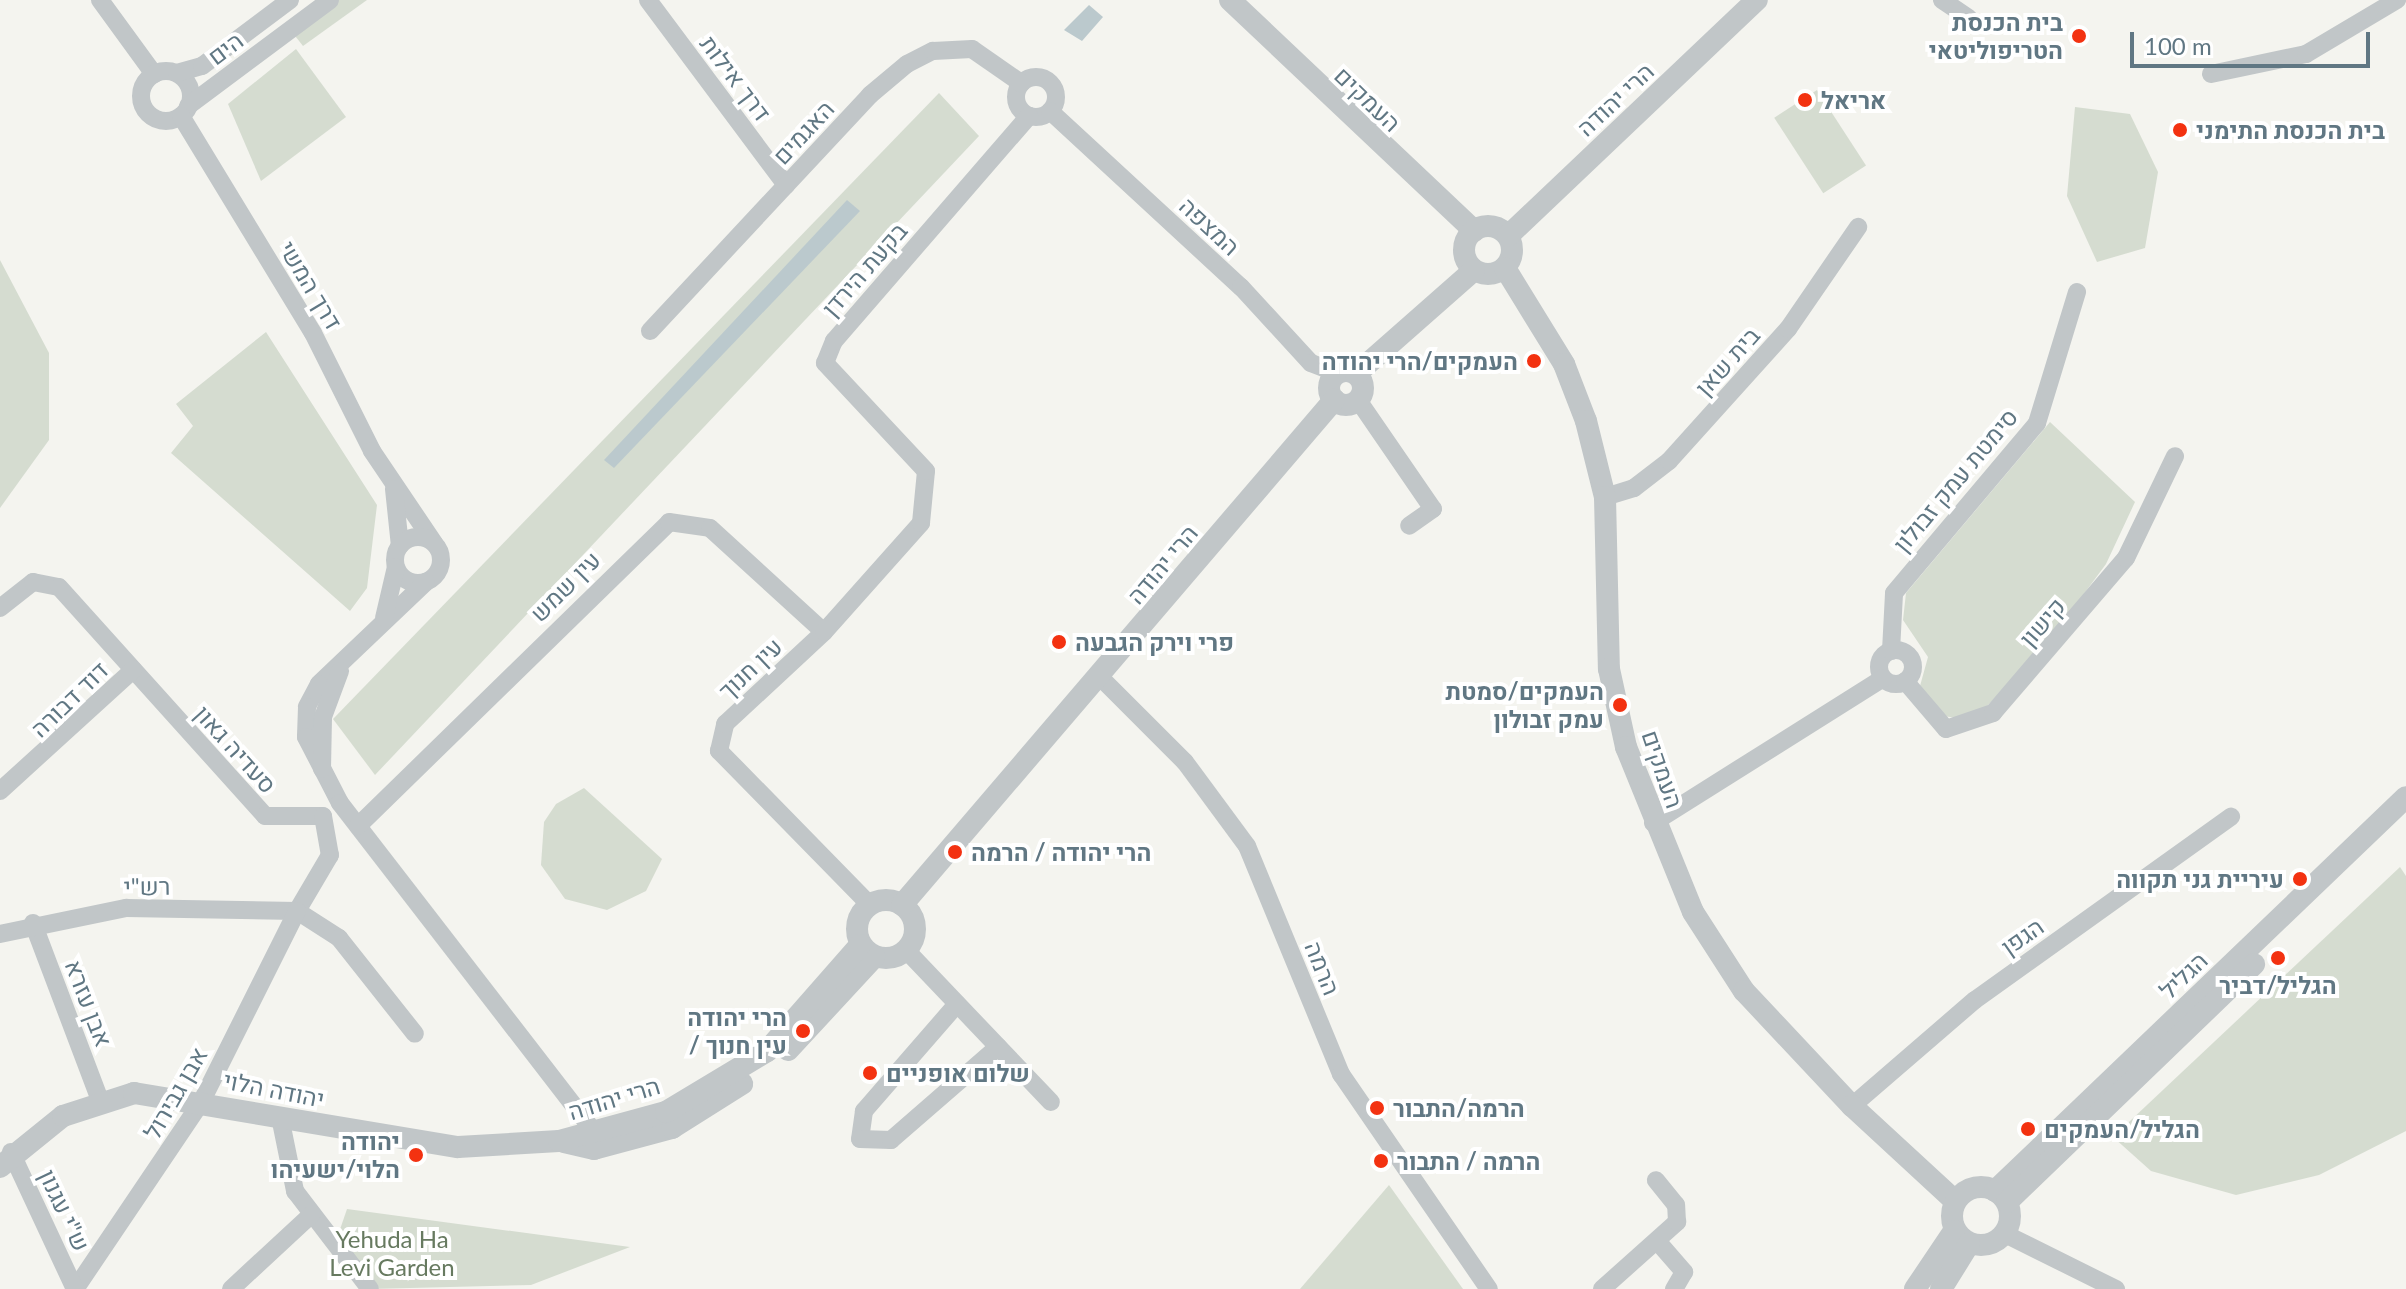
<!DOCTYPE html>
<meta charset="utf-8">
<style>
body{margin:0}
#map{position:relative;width:2406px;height:1289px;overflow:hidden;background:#f4f4ef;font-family:Lato,Heebo,sans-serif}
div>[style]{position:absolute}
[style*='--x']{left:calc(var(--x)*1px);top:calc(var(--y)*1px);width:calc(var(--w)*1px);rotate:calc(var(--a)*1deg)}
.green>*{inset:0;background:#d5dcd0;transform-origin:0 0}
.water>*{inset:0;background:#bbc9cd}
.minor>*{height:18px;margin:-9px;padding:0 9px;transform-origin:9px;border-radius:9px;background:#c1c6c8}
.minor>.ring{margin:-9px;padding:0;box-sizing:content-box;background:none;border:18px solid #c1c6c8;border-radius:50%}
.tertiary>*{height:22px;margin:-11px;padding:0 11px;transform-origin:11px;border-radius:11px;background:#c1c6c8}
.tertiary>.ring{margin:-11px;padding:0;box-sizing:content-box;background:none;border:22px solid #c1c6c8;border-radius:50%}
.dots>*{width:22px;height:22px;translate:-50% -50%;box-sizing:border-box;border:4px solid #fff;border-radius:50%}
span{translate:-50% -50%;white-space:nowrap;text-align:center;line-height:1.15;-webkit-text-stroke:8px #fff;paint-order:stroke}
.poi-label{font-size:24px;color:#607783;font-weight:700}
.right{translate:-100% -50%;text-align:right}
.left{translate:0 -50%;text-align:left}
.street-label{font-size:24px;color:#607783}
.park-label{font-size:24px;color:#677a60}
.scale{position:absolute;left:2130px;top:32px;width:240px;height:36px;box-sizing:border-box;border:4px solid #607783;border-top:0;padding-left:10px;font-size:24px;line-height:28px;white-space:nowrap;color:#607783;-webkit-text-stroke:6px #fff;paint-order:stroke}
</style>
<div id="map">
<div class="green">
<i style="clip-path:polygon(335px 0,367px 0,303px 46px,292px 32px)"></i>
<i style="clip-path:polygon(296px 49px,346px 117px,261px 181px,228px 104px)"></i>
<i style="left:1817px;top:90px;width:90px;height:51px;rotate:57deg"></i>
<i style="clip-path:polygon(939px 93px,979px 136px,375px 775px,333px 719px)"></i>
<i style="clip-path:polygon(2075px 107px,2130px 114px,2158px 172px,2145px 248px,2097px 262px,2067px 196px)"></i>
<i style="clip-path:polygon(0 260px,49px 353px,49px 440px,0 508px)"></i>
<i style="clip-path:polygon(266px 332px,377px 505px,367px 588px,350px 611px,171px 453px,193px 426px,176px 404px)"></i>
<i style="clip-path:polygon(2050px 422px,2135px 502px,2106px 564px,2043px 649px,1985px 708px,1964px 719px,1943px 716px,1920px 686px,1928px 657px,1903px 620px,1906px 593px)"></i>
<i style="clip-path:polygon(584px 788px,662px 859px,646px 891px,607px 910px,565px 899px,541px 865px,544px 822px,556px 804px)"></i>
<i style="clip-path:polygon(2400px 867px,2406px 876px,2406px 1131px,2319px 1175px,2236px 1195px,2151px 1171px,2113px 1137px)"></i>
<i style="clip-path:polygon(1389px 1185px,1463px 1289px,1300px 1289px)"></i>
<i style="clip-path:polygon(347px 1209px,630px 1247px,531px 1285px,370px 1289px,335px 1244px)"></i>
</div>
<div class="water">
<i style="clip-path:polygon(1089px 5px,1103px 17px,1082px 41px,1064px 30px)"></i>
<i style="clip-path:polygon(847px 200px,860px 211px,614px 468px,604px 460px)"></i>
</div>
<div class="minor">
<i style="--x:100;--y:0;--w:92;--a:53.9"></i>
<i style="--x:648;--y:0;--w:231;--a:53.3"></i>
<i style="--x:1942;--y:0;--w:32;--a:34"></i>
<i class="ring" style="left:141px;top:71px;width:32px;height:32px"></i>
<i style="--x:177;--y:73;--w:26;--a:-16"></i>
<i style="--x:202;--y:66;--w:110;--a:-36.9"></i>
<i style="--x:2211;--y:74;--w:97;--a:-11.9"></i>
<i style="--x:2306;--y:54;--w:106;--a:-30.7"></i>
<i class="ring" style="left:1016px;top:77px;width:22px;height:22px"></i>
<i style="--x:188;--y:106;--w:177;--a:-36.7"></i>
<i style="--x:1050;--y:111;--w:260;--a:42.7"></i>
<i style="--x:1241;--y:287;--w:103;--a:47.4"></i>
<i style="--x:1311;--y:363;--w:28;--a:21"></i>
<i style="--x:181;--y:116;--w:254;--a:58.7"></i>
<i style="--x:313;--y:333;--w:132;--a:63.4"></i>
<i style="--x:372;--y:451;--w:111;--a:56"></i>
<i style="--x:650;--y:331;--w:323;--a:-47"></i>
<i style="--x:870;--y:95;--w:48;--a:-40"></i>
<i style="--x:907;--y:64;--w:29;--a:-27"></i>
<i style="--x:933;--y:51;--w:39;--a:-3"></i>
<i style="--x:972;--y:49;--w:60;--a:34.8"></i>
<i style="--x:1358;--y:400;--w:132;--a:55.5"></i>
<i style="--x:1433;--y:509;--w:29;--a:145"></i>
<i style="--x:394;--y:489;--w:57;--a:84"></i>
<i style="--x:1605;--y:497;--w:30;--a:-17"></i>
<i style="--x:1634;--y:488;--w:44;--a:-37.6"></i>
<i style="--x:1669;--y:461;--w:178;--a:-48"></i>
<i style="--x:1788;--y:329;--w:124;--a:-55.5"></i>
<i class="ring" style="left:395px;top:537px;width:28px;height:28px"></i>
<i style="--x:426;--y:582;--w:148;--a:136.4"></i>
<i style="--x:319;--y:684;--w:26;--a:118"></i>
<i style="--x:307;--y:707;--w:30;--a:92"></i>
<i style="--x:306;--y:737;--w:74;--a:62.7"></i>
<i style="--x:340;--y:803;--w:416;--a:52.3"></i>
<i style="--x:0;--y:608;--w:42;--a:-38.2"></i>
<i style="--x:33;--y:582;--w:26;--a:11"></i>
<i style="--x:59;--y:587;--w:308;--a:48"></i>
<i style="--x:265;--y:816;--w:58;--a:0"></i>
<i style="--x:323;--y:816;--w:40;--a:80"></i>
<i style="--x:330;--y:855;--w:65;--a:120.5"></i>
<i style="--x:297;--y:911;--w:50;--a:32.7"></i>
<i style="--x:339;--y:938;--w:122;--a:51.6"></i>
<i style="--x:384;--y:618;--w:52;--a:-76.8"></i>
<i class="ring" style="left:1879px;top:650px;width:16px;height:16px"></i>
<i style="--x:1891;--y:651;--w:58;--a:-87"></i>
<i style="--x:1894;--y:593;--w:222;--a:-49.9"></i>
<i style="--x:2037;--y:423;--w:137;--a:-73"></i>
<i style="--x:1100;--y:677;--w:120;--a:45"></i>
<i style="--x:1185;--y:762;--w:104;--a:53.6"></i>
<i style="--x:1247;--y:846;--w:247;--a:67.6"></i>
<i style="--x:1341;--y:1074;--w:261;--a:55.5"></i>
<i style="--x:1905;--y:681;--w:63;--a:49.5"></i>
<i style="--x:1946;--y:729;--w:50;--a:-18.8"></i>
<i style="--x:1993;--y:713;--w:204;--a:-49.4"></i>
<i style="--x:2126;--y:558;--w:113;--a:-64.3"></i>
<i style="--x:322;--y:769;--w:52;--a:-88.9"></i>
<i style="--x:323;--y:717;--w:49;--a:-69.7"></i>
<i style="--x:0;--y:791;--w:180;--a:-42.3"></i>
<i style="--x:1653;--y:823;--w:272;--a:-32.2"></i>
<i style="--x:358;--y:826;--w:435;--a:-44.3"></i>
<i style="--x:669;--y:522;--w:41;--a:8.3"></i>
<i style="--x:710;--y:528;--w:154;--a:42.4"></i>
<i style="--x:870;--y:905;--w:216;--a:-134.4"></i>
<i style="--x:719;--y:751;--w:28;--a:-77"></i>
<i style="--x:725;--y:724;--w:135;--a:-42.9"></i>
<i style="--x:824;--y:632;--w:146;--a:-48.3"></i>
<i style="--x:921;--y:523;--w:52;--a:-84.5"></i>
<i style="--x:926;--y:471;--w:148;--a:-133.1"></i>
<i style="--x:825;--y:363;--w:24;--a:-68"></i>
<i style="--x:834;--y:341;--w:298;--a:-49.1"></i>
<i style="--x:33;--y:923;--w:189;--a:69.3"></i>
<i style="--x:0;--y:934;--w:129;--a:-11.7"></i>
<i style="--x:126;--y:908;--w:171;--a:1"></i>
<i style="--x:297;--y:911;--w:212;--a:116.6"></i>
<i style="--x:202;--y:1101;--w:227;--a:124"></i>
<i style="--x:906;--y:950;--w:210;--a:46.4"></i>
<i style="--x:957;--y:1004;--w:142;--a:131"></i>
<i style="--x:864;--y:1111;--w:28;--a:98"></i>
<i style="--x:860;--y:1139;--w:31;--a:2"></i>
<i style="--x:891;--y:1140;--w:142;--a:-41"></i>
<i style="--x:1852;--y:1106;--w:162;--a:-40.8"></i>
<i style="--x:1975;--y:1000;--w:315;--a:-35.6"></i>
<i style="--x:280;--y:1117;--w:76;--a:78.5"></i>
<i style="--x:295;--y:1191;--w:123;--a:52.6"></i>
<i style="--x:11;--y:1152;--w:151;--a:65"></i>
<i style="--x:2005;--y:1234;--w:124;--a:26.4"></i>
<i style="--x:1658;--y:1242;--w:40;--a:49"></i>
<i style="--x:1684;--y:1272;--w:20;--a:120"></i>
<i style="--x:231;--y:1289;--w:110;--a:-42.8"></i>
<i style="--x:1602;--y:1289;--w:101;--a:-41.8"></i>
<i style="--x:1677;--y:1222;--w:17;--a:-93"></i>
<i style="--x:1676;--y:1205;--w:32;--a:-129"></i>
</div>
<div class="tertiary">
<i style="--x:1230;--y:0;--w:336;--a:43.4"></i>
<i class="ring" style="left:1464px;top:226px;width:26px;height:26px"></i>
<i style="--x:1508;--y:236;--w:343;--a:-43.5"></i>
<i style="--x:1505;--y:268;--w:113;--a:58.4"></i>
<i style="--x:1564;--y:364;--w:61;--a:68.9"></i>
<i style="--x:1586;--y:421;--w:78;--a:76"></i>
<i style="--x:1605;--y:497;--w:172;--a:88.7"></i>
<i style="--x:1609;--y:669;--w:80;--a:77.7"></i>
<i style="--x:1626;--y:747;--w:178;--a:67.9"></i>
<i style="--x:1693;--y:912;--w:94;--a:57.2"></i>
<i style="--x:1744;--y:991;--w:158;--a:46.8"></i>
<i style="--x:1852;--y:1106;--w:140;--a:42.7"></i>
<i class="ring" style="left:1329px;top:371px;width:12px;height:12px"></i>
<i style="--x:1356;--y:374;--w:157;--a:-41.4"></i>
<i class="ring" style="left:857px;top:900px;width:36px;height:36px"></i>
<i style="--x:902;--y:905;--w:665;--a:-49.45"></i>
<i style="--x:788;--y:1050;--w:127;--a:-47.2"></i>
<i style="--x:564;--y:1142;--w:31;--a:13"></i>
<i style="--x:594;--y:1149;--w:81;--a:-15.1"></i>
<i style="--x:672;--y:1128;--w:83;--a:-32.2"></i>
<i style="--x:0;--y:1167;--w:81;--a:-39"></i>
<i style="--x:63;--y:1116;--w:75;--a:-17.9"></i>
<i style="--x:134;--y:1093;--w:328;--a:9.5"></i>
<i style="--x:458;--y:1147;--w:101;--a:-3.4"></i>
<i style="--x:559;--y:1141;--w:111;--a:-15.2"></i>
<i style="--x:666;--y:1112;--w:118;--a:-31.1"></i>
<i style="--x:767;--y:1051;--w:141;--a:-48.7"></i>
<i class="ring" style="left:1952px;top:1187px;width:36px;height:36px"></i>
<i style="--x:1995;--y:1191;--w:569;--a:-43.79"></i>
<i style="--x:2007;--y:1202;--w:343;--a:-43.9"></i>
<i style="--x:1915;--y:1289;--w:70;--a:-56.1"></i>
<i style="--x:1941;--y:1289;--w:53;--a:-58.1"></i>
</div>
<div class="dots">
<i style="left:2079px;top:36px;background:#f33211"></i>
<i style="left:1805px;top:100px;background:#f33211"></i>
<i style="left:2180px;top:130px;background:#f33211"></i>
<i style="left:1534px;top:361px;background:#f33211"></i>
<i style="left:1059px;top:642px;background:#f33211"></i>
<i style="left:1620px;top:705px;background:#f33211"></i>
<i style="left:955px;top:852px;background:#f33211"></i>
<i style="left:2300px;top:879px;background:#f33211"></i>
<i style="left:2278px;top:958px;background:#f33211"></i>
<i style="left:803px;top:1031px;background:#f33211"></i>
<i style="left:870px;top:1073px;background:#f33211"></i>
<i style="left:1377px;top:1108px;background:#f33211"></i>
<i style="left:2028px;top:1129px;background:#f33211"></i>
<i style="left:416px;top:1155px;background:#f33211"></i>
<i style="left:1381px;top:1161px;background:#f33211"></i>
</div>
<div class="poi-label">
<span class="right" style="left:2063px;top:36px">בית הכנסת<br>הטריפוליטאי</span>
<span class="left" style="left:1821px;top:100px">אריאל</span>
<span class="left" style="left:2196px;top:130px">בית הכנסת התימני</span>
<span class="right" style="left:1518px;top:361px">העמקים/הרי יהודה</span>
<span class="left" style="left:1075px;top:642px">פרי וירק הגבעה</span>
<span class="right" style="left:1604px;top:705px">העמקים/סמטת<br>עמק זבולון</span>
<span class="left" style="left:971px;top:852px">הרי יהודה / הרמה</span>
<span class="right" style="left:2284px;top:879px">עיריית גני תקווה</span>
<span style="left:2278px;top:985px">הגליל/דביר</span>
<span class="right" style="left:787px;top:1031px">הרי יהודה<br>/ עין חנוך</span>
<span class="left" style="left:886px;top:1073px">שלום אופניים</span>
<span class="left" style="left:1393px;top:1108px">הרמה/התבור</span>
<span class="left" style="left:2044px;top:1129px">הגליל/העמקים</span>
<span class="right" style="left:400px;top:1155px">יהודה<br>הלוי/ישעיהו</span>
<span class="left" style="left:1397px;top:1161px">הרמה / התבור</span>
</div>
<div class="street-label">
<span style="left:225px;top:48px;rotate:-37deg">הים</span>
<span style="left:736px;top:78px;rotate:53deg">דרך אילות</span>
<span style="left:1368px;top:99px;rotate:44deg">העמקים</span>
<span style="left:1615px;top:99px;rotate:-43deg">הרי יהודה</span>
<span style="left:803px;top:132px;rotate:-47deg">האגמים</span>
<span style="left:1210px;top:226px;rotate:43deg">המצפה</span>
<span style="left:864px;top:269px;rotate:-49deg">בקעת הירדן</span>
<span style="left:311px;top:285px;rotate:59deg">דרך המשי</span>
<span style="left:1727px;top:361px;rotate:-48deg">בית שאן</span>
<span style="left:1955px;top:480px;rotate:-50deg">סימטת עמק זבולון</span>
<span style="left:1162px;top:564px;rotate:-50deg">הרי יהודה</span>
<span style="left:565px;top:586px;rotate:-45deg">עין שמש</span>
<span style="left:2042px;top:622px;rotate:-49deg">קישון</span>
<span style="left:750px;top:668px;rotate:-43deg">עין חנוך</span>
<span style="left:69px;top:699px;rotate:-44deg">דוד דבורה</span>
<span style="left:236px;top:749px;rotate:48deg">סעדיה גאון</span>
<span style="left:1663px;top:769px;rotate:71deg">העמקים</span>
<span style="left:147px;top:886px;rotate:-1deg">רש"י</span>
<span style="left:2022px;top:936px;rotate:-35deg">הגפן</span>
<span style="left:1323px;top:968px;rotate:68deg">הרמה</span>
<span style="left:2183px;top:975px;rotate:-44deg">הגליל</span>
<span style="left:89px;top:1003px;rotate:69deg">אבן עזרא</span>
<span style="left:274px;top:1089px;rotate:11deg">יהודה הלוי</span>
<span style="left:175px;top:1093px;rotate:-60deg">אבן גבירול</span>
<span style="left:614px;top:1098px;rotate:-17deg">הרי יהודה</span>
<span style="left:65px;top:1210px;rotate:65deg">ש"י עגנון</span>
</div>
<div class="park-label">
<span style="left:392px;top:1253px">Yehuda Ha<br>Levi Garden</span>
</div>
<div class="scale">100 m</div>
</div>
